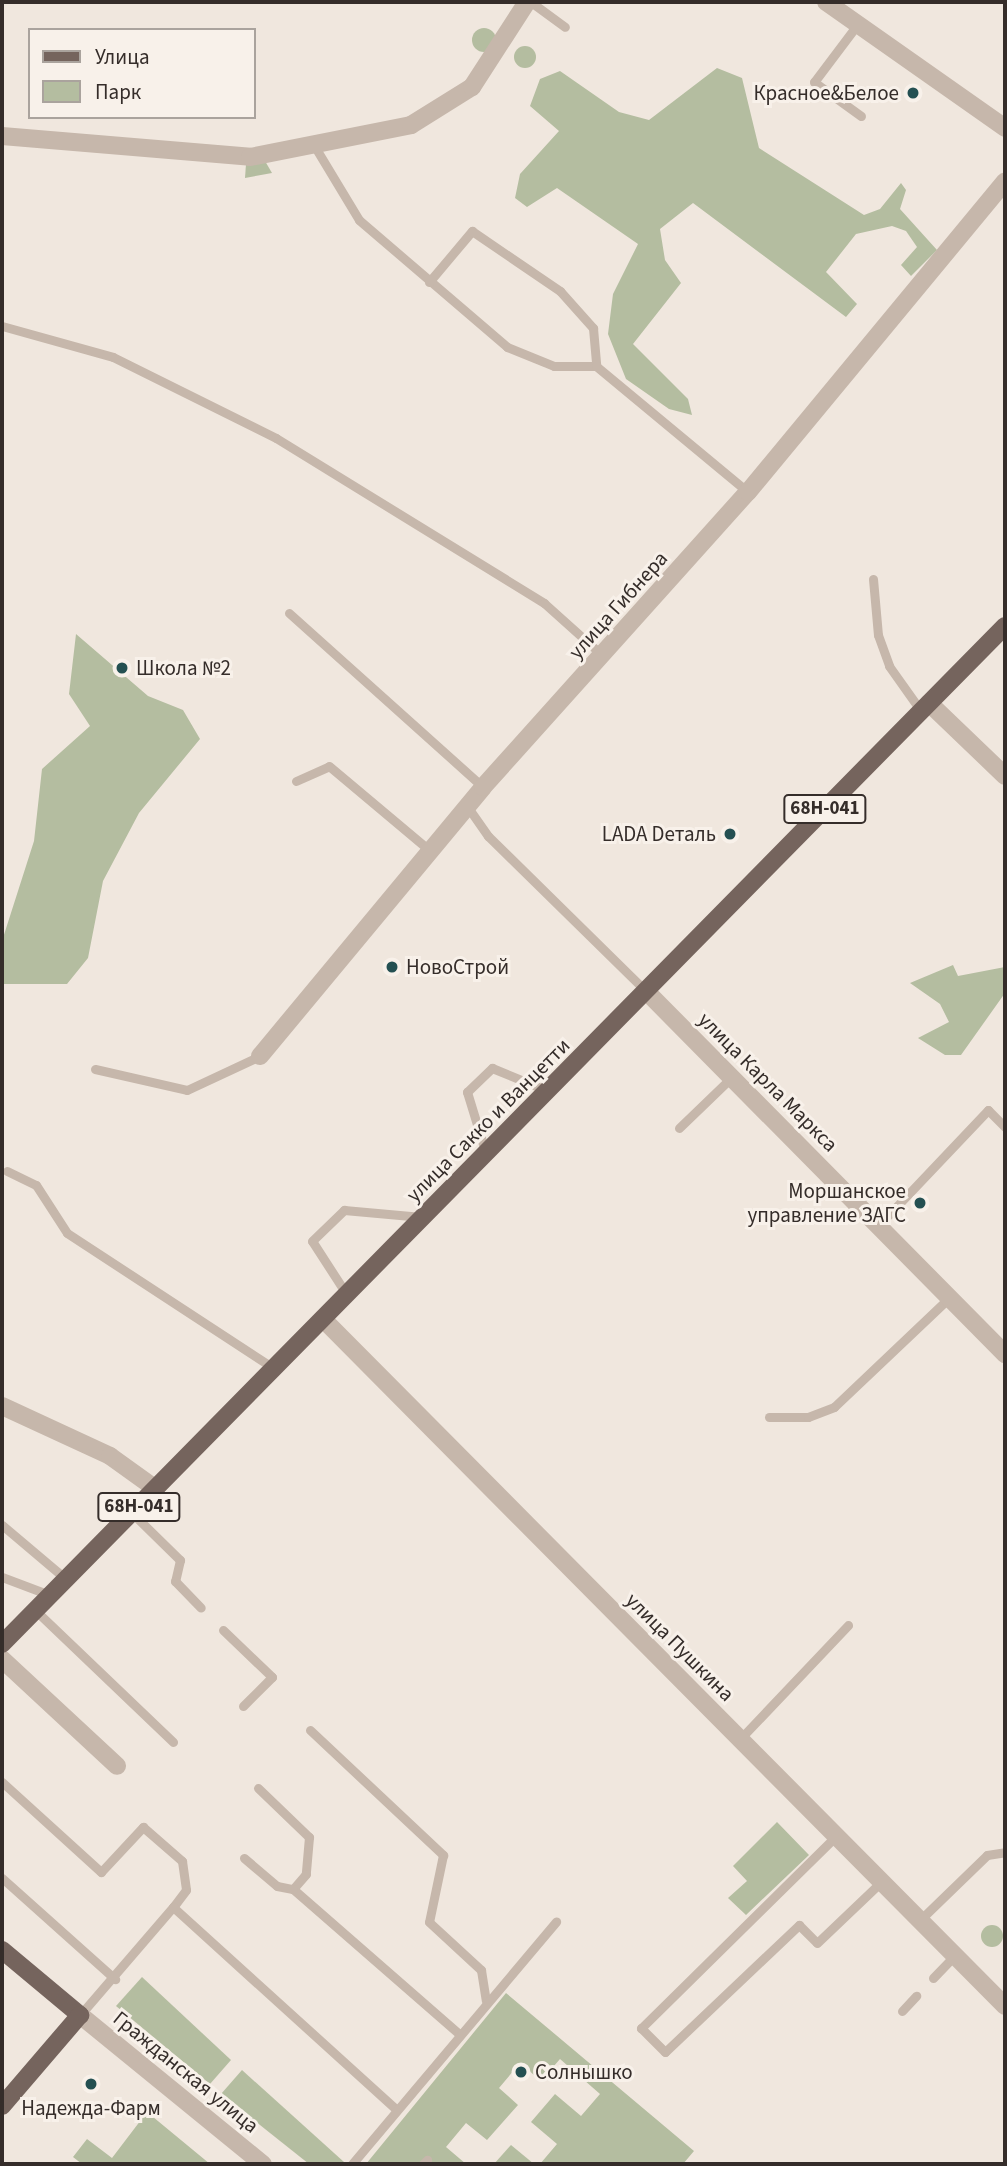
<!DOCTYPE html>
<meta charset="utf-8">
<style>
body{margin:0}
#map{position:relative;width:1007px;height:2166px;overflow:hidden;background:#f0e7de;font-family:"Source Sans 3",sans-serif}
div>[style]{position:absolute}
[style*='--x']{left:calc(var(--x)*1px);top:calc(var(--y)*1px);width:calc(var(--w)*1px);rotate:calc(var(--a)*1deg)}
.green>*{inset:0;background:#b4bda0}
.round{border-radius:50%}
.service>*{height:9px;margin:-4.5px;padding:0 4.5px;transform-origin:4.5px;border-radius:4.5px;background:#c6b7ab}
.minor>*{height:18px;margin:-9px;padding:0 9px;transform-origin:9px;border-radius:9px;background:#c6b7ab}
.primary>*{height:18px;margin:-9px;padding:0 9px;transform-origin:9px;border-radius:9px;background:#75645d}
.dots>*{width:19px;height:19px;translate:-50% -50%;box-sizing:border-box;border:4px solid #f8f1ea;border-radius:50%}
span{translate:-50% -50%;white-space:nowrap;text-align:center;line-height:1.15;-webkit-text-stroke:6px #f8f1ea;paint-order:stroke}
.shield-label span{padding:2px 5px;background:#f8f1ea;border:2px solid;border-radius:5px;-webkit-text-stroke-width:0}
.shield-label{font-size:19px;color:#352d2a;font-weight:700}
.poi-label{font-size:21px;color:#352d2a}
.right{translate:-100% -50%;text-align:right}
.left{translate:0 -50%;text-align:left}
.street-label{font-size:21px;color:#352d2a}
.frame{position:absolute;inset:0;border:4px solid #352d2a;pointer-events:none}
.legend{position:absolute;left:28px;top:28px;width:228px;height:91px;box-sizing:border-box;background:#f8f1ea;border:2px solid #aaa39d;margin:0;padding:9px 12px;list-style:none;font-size:21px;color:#352d2a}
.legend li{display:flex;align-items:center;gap:14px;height:35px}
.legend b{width:35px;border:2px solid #aaa39d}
</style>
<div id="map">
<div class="green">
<i class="round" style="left:472px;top:28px;width:24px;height:24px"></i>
<i class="round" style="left:514px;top:46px;width:22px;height:22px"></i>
<i style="clip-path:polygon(717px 68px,742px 78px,759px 148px,864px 215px,880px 209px,901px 183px,906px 190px,900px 209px,937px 250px,911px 276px,901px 265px,917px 247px,906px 231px,892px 226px,856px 234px,826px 272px,857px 304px,846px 317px,693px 203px,660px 229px,665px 260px,681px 283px,633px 344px,688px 399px,692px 415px,669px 409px,626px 379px,608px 334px,613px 294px,638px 244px,557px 188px,527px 207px,515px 198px,520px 174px,559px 131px,530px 106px,540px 79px,560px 71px,619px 112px,649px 120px)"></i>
<i style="clip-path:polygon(265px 161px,272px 173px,245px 178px,246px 164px)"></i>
<i style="clip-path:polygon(76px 634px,148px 696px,183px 710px,200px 739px,139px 813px,103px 881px,88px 958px,67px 984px,2px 984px,2px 941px,34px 841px,42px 769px,90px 726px,69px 694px)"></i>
<i style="clip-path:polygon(953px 965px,958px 976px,1005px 967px,1005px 993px,961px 1055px,945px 1055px,918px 1038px,949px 1022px,940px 1004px,910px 983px)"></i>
<i style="clip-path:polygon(777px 1822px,809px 1855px,746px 1915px,728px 1898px,747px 1881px,733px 1866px)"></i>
<i class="round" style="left:981px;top:1925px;width:22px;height:22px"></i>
<i style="clip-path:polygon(142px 1977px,231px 2060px,210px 2084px,116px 2006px)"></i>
<i style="clip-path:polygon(506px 1993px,694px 2151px,683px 2164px,540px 2164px,557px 2144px,531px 2122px,555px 2094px,581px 2116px,600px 2094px,560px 2059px,541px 2081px,520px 2063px,499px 2088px,518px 2105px,487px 2140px,466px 2123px,446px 2147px,466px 2164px,366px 2164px)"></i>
<i style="clip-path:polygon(242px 2070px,344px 2162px,342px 2164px,309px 2164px,221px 2094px)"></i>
<i style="clip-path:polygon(147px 2112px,210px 2164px,82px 2164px,73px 2157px,87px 2139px,112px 2158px)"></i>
<i style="clip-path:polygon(511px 2145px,534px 2164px,494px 2164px)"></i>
</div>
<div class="service">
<i style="--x:531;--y:2;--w:42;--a:36.3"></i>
<i style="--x:857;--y:25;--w:71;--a:127"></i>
<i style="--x:814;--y:82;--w:58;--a:35.9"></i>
<i style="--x:315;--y:147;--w:85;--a:58.9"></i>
<i style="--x:359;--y:220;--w:195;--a:40.6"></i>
<i style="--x:507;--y:347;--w:51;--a:22"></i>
<i style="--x:554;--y:366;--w:42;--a:0"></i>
<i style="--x:429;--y:282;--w:67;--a:-49.9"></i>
<i style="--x:472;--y:231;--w:107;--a:34.3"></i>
<i style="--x:560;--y:291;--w:50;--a:48.3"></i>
<i style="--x:593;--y:328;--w:38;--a:85"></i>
<i style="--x:596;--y:366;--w:197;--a:39.7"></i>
<i style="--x:2;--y:326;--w:115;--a:15.6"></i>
<i style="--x:113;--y:357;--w:182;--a:26.4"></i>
<i style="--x:276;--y:438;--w:315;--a:31.6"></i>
<i style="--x:544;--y:603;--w:79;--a:41.9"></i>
<i style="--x:873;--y:579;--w:56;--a:84.9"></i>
<i style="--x:878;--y:635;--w:33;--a:70"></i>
<i style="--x:889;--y:666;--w:55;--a:54.6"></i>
<i style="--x:289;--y:613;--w:261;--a:41.9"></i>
<i style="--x:296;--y:781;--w:36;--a:-24"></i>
<i style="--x:329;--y:766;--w:131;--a:40"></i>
<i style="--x:467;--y:806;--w:37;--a:55"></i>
<i style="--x:488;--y:836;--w:221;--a:44.5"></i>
<i style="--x:95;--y:1069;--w:94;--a:12.9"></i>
<i style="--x:187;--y:1090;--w:81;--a:-25"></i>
<i style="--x:679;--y:1128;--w:72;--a:-43.9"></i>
<i style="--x:486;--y:1154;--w:65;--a:-107"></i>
<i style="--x:467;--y:1092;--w:35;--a:-44"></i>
<i style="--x:492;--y:1068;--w:61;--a:22.3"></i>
<i style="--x:7;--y:1171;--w:32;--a:26"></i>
<i style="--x:36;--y:1185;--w:57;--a:57.1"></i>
<i style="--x:67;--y:1233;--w:249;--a:33.2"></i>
<i style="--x:878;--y:1226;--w:160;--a:-46.5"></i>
<i style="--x:988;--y:1110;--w:24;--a:45"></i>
<i style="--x:347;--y:1295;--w:64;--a:-122.9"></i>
<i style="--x:312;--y:1241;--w:45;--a:-44.1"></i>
<i style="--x:344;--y:1210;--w:78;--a:5.1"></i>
<i style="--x:769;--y:1417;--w:39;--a:0"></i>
<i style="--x:808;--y:1417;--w:28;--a:-21"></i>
<i style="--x:834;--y:1407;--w:160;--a:-43.5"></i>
<i style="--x:133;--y:1514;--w:66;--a:44.4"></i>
<i style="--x:180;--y:1560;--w:22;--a:103"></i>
<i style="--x:175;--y:1581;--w:37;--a:46"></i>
<i style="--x:2;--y:1525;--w:84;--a:40.2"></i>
<i style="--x:2;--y:1577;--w:51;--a:20.6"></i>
<i style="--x:35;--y:1610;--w:191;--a:43.7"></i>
<i style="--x:223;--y:1630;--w:68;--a:43.8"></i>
<i style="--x:272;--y:1677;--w:41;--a:135"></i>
<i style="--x:310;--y:1730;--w:183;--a:43.2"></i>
<i style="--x:443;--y:1855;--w:68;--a:101.8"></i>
<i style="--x:429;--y:1922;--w:71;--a:42.7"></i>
<i style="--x:481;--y:1970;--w:31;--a:81"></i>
<i style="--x:740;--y:1739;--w:157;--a:-46.5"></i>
<i style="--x:2;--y:1782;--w:134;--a:42.3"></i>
<i style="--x:101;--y:1872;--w:62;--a:-47"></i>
<i style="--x:143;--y:1827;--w:52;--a:41.1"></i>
<i style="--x:182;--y:1861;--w:29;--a:82"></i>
<i style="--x:186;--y:1890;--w:21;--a:127"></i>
<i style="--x:258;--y:1788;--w:71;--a:43.9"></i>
<i style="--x:309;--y:1837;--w:37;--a:95"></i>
<i style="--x:306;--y:1874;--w:20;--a:131"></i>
<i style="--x:293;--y:1889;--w:220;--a:41.1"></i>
<i style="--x:836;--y:1836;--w:274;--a:135.4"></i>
<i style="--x:641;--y:2028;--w:34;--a:45"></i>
<i style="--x:665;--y:2052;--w:185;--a:-43.5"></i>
<i style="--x:799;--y:1925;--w:25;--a:45"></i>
<i style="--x:817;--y:1943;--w:88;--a:-43.6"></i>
<i style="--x:244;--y:1858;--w:43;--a:40.3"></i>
<i style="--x:277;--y:1886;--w:16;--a:11"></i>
<i style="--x:2;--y:1878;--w:152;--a:41.8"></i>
<i style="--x:920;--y:1920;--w:93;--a:-44.1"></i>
<i style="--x:987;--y:1855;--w:18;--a:-9"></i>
<i style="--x:933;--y:1978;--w:32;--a:-46"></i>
<i style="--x:902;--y:2011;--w:21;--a:-47"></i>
<i style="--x:80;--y:2015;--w:143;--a:-49.3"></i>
<i style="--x:173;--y:1907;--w:302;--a:42.2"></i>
<i style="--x:352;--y:2164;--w:317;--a:-49.9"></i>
<i style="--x:423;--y:2164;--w:6;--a:-45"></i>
</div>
<div class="minor">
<i style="--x:826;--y:2;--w:219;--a:35.1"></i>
<i style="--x:2;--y:136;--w:249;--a:4.8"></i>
<i style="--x:250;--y:157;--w:164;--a:-11.2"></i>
<i style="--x:411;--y:125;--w:72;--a:-31.9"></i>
<i style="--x:472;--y:87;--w:101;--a:-57.1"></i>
<i style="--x:929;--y:703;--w:105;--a:43.8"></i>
<i style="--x:646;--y:991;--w:511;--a:45.32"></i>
<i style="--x:260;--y:1056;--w:349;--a:-50.3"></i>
<i style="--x:483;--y:787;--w:397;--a:-48.1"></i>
<i style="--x:748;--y:492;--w:403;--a:-50.4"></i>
<i style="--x:323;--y:1319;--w:968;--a:45.21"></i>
<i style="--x:2;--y:1406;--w:119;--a:24.8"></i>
<i style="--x:110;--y:1456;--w:57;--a:35.7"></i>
<i style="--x:2;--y:1659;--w:157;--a:42.9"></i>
<i style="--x:80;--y:2015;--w:236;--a:39.2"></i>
</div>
<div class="primary">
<i style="--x:2;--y:1644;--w:1429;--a:-45.43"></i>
<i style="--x:2;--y:1950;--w:102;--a:39.8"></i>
<i style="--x:80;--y:2015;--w:120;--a:130.6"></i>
</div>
<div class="dots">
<i style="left:913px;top:93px;background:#245052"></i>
<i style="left:122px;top:668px;background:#245052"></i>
<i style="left:730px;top:834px;background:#245052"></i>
<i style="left:392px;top:967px;background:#245052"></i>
<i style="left:920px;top:1203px;background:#245052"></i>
<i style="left:521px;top:2072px;background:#245052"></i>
<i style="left:91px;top:2084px;background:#245052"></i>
</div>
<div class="shield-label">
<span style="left:825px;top:809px">68Н-041</span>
<span style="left:139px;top:1507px">68Н-041</span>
</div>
<div class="poi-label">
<span class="right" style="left:899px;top:93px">Красное&amp;Белое</span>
<span class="left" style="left:136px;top:668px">Школа №2</span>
<span class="right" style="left:716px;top:834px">LADA Dеталь</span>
<span class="left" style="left:406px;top:967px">НовоСтрой</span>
<span class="right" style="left:906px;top:1203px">Моршанское<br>управление ЗАГС</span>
<span class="left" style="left:535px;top:2072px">Солнышко</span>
<span style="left:91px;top:2108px">Надежда-Фарм</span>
</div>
<div class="street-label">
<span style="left:618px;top:605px;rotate:-48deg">улица Гибнера</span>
<span style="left:768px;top:1082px;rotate:45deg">улица Карла Маркса</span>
<span style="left:488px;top:1120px;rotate:-45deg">улица Сакко и Ванцетти</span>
<span style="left:680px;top:1647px;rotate:45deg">улица Пушкина</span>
<span style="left:186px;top:2072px;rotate:39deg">Гражданская улица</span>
</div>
<div class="frame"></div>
<ul class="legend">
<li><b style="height:9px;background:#75645d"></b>Улица</li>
<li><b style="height:19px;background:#b4bda0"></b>Парк</li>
</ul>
</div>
